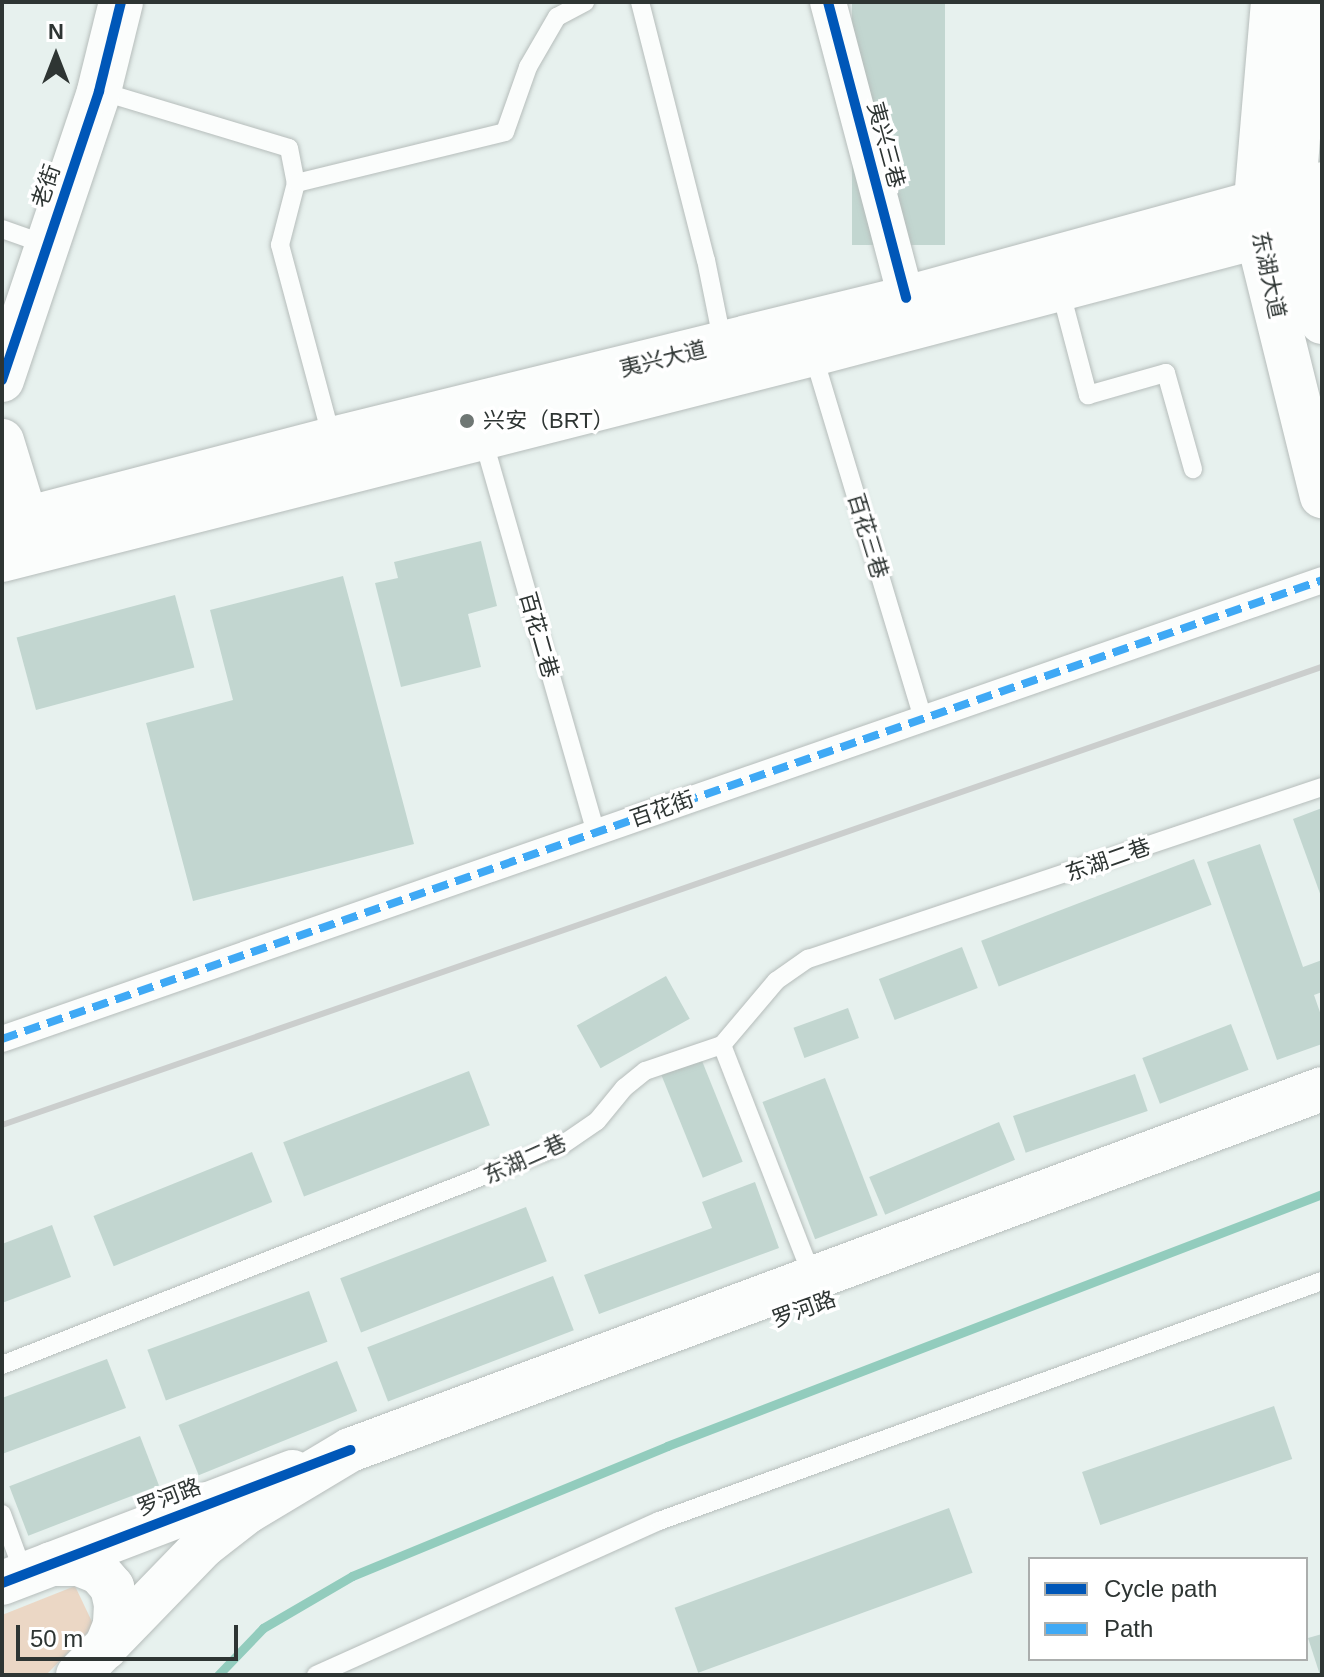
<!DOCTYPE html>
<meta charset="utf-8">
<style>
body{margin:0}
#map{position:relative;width:1324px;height:1677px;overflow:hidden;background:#e7f1ee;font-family:Arial,"Noto Sans SC",sans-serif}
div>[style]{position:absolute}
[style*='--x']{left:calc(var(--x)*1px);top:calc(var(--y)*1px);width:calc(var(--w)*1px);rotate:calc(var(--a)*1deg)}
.green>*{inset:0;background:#ebd7c5}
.stream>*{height:9px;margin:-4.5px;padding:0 4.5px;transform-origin:4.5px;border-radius:4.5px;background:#92ccbd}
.building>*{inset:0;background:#c2d6d0;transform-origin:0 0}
.roads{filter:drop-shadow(0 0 2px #b6bdbb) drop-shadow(0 0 2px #b6bdbb)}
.service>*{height:18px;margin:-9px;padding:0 9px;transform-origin:9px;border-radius:9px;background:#fbfdfc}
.pedestrian>*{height:26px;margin:-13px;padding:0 13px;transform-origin:13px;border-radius:13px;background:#fbfdfc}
.minor>*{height:36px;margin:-18px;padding:0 18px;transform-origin:18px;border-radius:18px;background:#fbfdfc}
.tertiary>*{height:44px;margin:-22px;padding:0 22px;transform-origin:22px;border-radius:22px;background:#fbfdfc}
.secondary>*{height:44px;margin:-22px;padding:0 22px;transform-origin:22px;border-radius:22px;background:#fbfdfc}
.primary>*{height:44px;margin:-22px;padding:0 22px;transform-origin:22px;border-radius:22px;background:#fbfdfc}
.rail>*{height:6px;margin:-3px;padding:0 3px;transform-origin:3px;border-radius:3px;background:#cbcecd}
.quiet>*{height:8px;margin-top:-4px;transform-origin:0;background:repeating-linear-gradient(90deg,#3fa9f5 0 16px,transparent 0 24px)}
.cycleway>*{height:10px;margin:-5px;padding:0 5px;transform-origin:5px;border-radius:5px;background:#0057b8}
.dots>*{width:22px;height:22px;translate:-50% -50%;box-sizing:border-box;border:4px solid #fff;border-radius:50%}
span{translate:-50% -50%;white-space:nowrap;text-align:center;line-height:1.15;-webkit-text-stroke:7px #fff;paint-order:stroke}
.street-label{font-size:22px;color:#2e3533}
.poi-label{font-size:22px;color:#2e3533}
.left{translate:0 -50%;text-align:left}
.frame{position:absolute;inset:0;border:4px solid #2e3533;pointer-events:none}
.legend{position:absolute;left:1028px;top:1557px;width:280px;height:104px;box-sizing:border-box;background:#fff;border:2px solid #abaead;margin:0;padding:10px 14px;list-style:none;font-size:24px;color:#2e3533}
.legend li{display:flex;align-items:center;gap:16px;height:40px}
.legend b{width:40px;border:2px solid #abaead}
.north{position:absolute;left:16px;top:16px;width:80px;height:80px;-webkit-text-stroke:6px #fff;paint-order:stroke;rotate:0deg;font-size:22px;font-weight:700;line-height:32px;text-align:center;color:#2e3533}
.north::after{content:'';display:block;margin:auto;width:28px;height:36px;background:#2e3533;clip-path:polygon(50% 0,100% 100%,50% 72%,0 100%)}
.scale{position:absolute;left:16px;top:1625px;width:222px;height:36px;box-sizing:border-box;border:4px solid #2e3533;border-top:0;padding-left:10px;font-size:24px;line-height:28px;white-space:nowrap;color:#2e3533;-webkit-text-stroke:6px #fff;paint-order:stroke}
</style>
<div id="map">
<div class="green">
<i style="clip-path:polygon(75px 1586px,94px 1626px,46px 1675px,2px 1675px,2px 1615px)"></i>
</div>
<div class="stream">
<i style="--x:218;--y:1675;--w:65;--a:-46.2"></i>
<i style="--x:263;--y:1628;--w:103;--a:-30.3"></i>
<i style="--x:352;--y:1576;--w:341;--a:-22.4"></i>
<i style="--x:667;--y:1446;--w:702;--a:-21.04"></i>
</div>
<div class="building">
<i style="left:852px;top:2px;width:93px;height:243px"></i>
<i style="clip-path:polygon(481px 541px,497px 606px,468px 614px,481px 667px,401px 687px,375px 583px,398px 578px,394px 562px)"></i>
<i style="clip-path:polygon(343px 576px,414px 844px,193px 901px,146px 723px,233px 700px,210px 610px)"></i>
<i style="left:175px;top:595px;width:75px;height:164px;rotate:75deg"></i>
<i style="clip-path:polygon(1322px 808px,1322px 899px,1293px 819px)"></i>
<i style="clip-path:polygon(1260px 844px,1303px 967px,1322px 960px,1322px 992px,1314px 995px,1322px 1018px,1322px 1044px,1277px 1060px,1207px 862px)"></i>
<i style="left:1194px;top:859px;width:49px;height:228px;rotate:69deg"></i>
<i style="left:962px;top:947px;width:44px;height:89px;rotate:69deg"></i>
<i style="left:666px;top:976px;width:49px;height:102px;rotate:61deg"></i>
<i style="left:848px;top:1008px;width:32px;height:58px;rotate:70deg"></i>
<i style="left:1231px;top:1024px;width:49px;height:95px;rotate:69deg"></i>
<i style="left:700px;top:1056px;width:114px;height:43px;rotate:68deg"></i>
<i style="left:469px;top:1071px;width:58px;height:199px;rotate:69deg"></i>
<i style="left:1135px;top:1074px;width:39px;height:129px;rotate:71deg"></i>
<i style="left:825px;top:1078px;width:147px;height:67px;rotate:69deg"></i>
<i style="left:999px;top:1122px;width:41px;height:141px;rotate:67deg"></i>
<i style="left:252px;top:1152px;width:54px;height:171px;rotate:68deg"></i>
<i style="clip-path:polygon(755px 1182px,779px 1248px,599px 1314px,584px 1275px,712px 1228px,702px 1202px)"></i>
<i style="left:526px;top:1207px;width:58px;height:199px;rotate:69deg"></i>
<i style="clip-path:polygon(52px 1225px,71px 1277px,2px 1303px,2px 1244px)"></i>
<i style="left:553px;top:1276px;width:58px;height:199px;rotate:69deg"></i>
<i style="left:309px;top:1291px;width:54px;height:172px;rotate:70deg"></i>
<i style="clip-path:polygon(107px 1359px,126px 1408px,2px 1454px,2px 1398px)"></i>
<i style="left:337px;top:1361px;width:54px;height:171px;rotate:68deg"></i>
<i style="left:1274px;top:1406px;width:56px;height:203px;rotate:71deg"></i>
<i style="left:140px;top:1436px;width:53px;height:140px;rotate:69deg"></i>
<i style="left:949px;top:1508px;width:69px;height:292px;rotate:70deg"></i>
<i style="clip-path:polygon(1322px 1634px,1322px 1675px,1320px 1675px,1308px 1638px)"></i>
</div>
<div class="roads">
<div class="service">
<i style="--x:640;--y:2;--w:266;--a:75.7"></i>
<i style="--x:706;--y:260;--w:86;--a:78.6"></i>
<i style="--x:100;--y:91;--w:197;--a:16.8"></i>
<i style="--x:289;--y:148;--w:36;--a:79"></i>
<i style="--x:2;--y:229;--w:48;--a:19.6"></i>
<i style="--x:1060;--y:289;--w:110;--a:75.2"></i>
<i style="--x:1088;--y:395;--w:81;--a:-15.8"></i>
<i style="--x:1166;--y:373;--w:100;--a:74.3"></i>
<i style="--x:813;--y:354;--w:380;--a:73.2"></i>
<i style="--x:332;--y:439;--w:201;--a:-105"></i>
<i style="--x:280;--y:245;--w:64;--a:-75.5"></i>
<i style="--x:296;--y:183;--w:215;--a:-13.7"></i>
<i style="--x:505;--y:132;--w:69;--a:-70.5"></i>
<i style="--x:528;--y:67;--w:58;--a:-59.9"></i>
<i style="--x:557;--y:17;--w:32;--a:-28"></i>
<i style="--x:483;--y:439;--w:409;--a:74"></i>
<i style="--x:722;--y:1045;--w:250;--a:68.7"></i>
<i style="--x:2;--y:1365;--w:602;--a:-21.45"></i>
<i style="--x:562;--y:1145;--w:42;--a:-34.4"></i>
<i style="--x:597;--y:1121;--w:43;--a:-50.7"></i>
<i style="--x:624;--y:1088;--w:27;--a:-39"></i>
<i style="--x:645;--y:1071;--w:81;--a:-18.7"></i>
<i style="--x:722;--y:1045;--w:84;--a:-49.8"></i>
<i style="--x:776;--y:981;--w:39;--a:-35"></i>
<i style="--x:808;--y:959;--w:542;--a:-18.5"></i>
<i style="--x:2;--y:1514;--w:64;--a:69.9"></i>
<i style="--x:316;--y:1675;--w:376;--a:-24.2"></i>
<i style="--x:659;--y:1521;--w:705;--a:-19.9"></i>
</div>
<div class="pedestrian">
<i style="--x:2;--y:1039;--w:1398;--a:-19.17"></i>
</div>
<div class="minor">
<i style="--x:828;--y:2;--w:306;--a:75.2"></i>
</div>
<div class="tertiary">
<i style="--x:2;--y:380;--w:305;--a:-71.4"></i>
<i style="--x:99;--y:91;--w:92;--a:-76.1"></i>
<i style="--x:2;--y:441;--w:82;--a:72.9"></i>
<i style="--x:51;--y:1564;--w:28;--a:0"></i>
<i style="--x:79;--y:1564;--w:22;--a:22"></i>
<i style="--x:99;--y:1572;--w:20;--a:49"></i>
<i style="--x:112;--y:1587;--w:17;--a:77"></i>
<i style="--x:116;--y:1604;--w:21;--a:93"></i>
<i style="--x:115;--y:1625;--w:24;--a:112"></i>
<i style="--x:2;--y:1583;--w:311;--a:-20.9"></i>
</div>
<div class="secondary">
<i style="--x:1273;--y:2;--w:200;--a:94.9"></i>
<i style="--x:1256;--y:201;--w:37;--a:87"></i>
<i style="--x:1258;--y:238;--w:266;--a:76.1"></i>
<i style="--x:1308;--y:2;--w:190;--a:94.2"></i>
<i style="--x:1294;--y:191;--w:36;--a:84"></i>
<i style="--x:1298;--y:227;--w:98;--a:75.8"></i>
<i style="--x:78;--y:1675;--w:180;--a:-45.9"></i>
<i style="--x:203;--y:1546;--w:57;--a:-37.9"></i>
<i style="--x:248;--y:1511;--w:119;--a:-30.9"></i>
<i style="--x:350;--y:1450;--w:1037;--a:-20.37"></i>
</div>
<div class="primary">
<i style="--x:2;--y:525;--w:341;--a:-14.6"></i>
<i style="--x:332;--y:439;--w:591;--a:-13.8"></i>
<i style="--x:906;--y:298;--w:431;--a:-15.3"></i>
<i style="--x:2;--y:560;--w:837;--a:-14.25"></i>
<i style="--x:813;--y:354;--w:526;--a:-14.75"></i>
</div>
</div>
<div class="rail">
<i style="--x:2;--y:1125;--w:1397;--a:-19.14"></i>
</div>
<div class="quiet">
<i style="--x:2;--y:1039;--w:1398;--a:-19.17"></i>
</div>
<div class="cycleway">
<i style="--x:828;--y:2;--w:306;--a:75.2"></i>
<i style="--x:2;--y:380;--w:305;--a:-71.4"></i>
<i style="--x:99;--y:91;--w:92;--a:-76.1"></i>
<i style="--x:2;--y:1583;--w:373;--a:-20.9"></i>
</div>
<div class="dots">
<i style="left:467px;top:421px;background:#6f7774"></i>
</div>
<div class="street-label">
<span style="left:886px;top:145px;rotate:75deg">夷兴三巷</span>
<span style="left:46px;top:186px;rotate:-71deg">老街</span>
<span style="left:1269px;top:275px;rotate:78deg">东湖大道</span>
<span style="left:663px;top:359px;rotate:-14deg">夷兴大道</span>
<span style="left:868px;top:536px;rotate:73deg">百花三巷</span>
<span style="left:539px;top:635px;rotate:74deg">百花二巷</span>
<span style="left:662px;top:809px;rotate:-19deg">百花街</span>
<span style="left:1108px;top:860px;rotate:-19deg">东湖二巷</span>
<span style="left:525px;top:1159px;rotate:-24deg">东湖二巷</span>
<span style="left:804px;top:1309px;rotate:-20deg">罗河路</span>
<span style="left:169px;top:1497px;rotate:-21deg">罗河路</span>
</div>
<div class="poi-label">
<span class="left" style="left:483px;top:421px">兴安（BRT）</span>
</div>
<div class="frame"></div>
<ul class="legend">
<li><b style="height:10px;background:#0057b8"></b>Cycle path</li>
<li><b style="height:10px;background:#3fa9f5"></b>Path</li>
</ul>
<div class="north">N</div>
<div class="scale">50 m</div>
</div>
